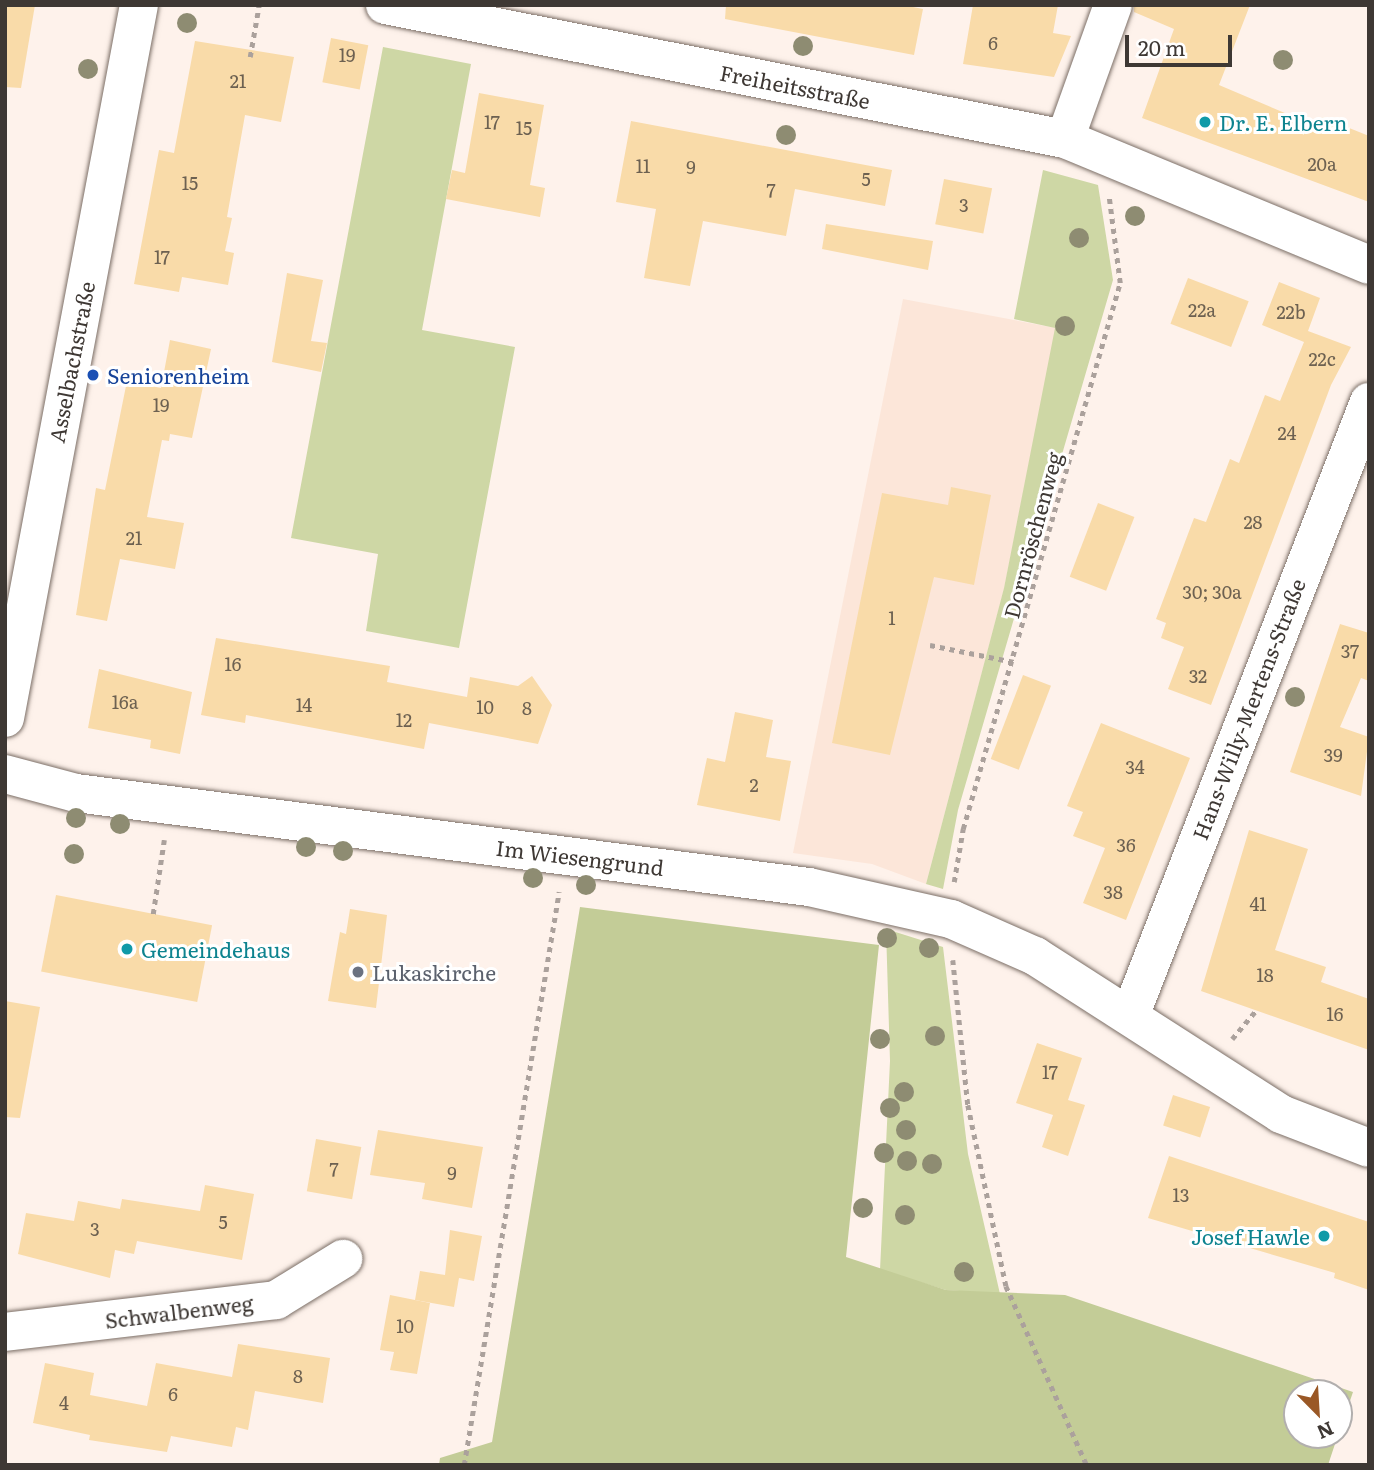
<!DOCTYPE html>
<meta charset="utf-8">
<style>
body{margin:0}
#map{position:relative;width:1374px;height:1470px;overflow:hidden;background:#fef2eb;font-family:Literata,serif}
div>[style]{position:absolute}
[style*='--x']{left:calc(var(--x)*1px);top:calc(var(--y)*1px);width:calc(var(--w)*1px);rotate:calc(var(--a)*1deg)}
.education>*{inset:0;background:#fce6d9}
.green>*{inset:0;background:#ced7a5}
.forest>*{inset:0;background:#c3cc97}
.building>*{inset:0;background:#f9dba9;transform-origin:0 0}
.path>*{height:4.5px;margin-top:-2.25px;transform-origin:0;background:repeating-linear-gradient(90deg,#aba19c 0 5px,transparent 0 10px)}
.roads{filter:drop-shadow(0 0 2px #7b6e66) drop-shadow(0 0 2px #7b6e66)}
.street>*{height:38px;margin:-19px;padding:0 19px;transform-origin:19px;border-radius:19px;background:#fff}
.trees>*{width:20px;height:20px;margin:-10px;border-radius:50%;background:#8e8c72}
.dots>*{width:19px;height:19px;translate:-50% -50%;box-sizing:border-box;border:4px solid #fff;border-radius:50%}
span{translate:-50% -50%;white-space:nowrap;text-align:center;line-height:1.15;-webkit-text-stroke:6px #fff;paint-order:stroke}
.number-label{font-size:18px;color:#6d6151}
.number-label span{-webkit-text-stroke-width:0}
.street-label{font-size:21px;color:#3e3834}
.culture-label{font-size:21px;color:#0d838f}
.left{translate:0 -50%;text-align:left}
.right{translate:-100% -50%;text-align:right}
.transit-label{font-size:21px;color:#164399}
.worship-label{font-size:21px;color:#5b616d}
.frame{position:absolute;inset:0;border:7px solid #3e3834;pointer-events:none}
.north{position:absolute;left:1283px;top:1379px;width:70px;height:70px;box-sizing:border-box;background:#fff;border:2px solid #b2afae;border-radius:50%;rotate:156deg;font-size:19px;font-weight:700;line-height:28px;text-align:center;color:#3e3834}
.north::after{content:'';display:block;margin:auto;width:24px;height:32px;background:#9a5826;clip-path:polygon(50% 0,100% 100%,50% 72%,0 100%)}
.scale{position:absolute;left:1125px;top:35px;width:107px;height:32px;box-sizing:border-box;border:4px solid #3e3834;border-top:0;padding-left:9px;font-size:21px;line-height:24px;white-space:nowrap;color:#3e3834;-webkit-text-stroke:5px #fff;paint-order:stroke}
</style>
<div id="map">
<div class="education">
<i style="clip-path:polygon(903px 299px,1056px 328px,1004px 589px,926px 884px,872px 864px,793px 853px)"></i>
</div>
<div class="green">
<i style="clip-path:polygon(383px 47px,471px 64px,422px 330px,515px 347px,459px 648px,366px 631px,378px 554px,291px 538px)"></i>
<i style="clip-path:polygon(1043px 170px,1098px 185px,1113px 280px,958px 810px,943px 889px,926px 884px,1004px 588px,1055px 328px,1014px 319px)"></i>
<i style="clip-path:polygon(886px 929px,943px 947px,968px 1154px,1000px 1294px,946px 1290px,880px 1270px,890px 1061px)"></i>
</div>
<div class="forest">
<i style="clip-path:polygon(580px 907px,879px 945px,846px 1257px,946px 1290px,1065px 1295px,1353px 1392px,1339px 1433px,1339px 1393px,1297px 1393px,1297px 1435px,1338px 1435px,1328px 1465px,439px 1465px,440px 1458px,492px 1442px)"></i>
</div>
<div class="building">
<i style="clip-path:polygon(5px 5px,35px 5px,21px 88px,5px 87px)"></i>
<i style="clip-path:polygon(726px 5px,903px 5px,923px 9px,914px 55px,725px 19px)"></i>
<i style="clip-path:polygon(973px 5px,1058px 5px,1053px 33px,1071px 36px,1054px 77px,963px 64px)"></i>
<i style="clip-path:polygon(1134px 5px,1250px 5px,1219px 85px,1318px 127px,1322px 117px,1369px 136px,1369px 202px,1142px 118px,1174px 29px,1134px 12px)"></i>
<i style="left:331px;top:38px;width:38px;height:45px;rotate:11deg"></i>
<i style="clip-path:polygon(195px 41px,294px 57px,281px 122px,245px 115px,227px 217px,232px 218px,225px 251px,234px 253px,228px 285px,182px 277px,179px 292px,134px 284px,159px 150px,174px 153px)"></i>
<i style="clip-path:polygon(479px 93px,544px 105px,530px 185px,545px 188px,540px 217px,446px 199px,452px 170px,465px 173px)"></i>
<i style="clip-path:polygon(631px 121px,892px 170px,885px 206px,795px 189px,786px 236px,703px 221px,690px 286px,644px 278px,656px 209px,616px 202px)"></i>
<i style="left:944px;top:179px;width:49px;height:46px;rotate:11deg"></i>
<i style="clip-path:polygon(826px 224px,933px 241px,928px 270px,822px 249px)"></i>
<i style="clip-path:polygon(287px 273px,323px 280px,311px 341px,327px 343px,321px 372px,272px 362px)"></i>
<i style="left:1188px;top:278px;width:65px;height:49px;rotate:21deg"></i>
<i style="clip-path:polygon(1279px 282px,1320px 298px,1308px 331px,1351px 347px,1331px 385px,1211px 705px,1168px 689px,1184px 647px,1161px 638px,1166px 623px,1156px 619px,1194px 518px,1206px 522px,1230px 459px,1239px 463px,1265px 395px,1280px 401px,1304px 342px,1262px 325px)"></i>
<i style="clip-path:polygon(170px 340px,211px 349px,192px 438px,170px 434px,169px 441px,162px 440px,147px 517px,184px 523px,175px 569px,120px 559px,107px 621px,76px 615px,96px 488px,105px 490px,127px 381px,161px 388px)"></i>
<i style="clip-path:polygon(951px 487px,991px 495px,974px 585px,934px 577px,890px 755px,832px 743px,882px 493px,948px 505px)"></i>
<i style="left:1098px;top:503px;width:39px;height:79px;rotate:21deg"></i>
<i style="clip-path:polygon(1340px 624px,1369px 633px,1369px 681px,1361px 678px,1340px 727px,1369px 737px,1361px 796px,1290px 772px)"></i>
<i style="clip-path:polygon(216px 638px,390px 666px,387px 682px,467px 697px,470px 677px,518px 686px,532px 676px,552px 705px,538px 744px,429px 723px,424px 749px,246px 715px,245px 723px,201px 715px)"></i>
<i style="clip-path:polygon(99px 669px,192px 692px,180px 754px,150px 748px,151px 740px,88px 728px)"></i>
<i style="left:1023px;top:675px;width:30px;height:90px;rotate:21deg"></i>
<i style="clip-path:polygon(735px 712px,773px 720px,766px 757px,791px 761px,780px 821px,697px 805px,707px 758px,725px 762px)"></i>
<i style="clip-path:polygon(1101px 723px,1190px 758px,1126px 920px,1083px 903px,1105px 848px,1073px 836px,1083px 812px,1067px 806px)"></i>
<i style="clip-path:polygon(1249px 830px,1308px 849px,1275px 950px,1326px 967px,1321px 982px,1369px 999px,1369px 1050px,1201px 991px)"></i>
<i style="left:56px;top:895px;width:159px;height:78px;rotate:11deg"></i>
<i style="clip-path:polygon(350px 909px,387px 915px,376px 1008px,328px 1001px,340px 932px,346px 934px)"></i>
<i style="clip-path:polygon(5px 1001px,40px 1007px,20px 1118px,5px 1117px)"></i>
<i style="clip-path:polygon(1037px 1043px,1082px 1058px,1068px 1100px,1085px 1105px,1068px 1156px,1042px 1147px,1053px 1115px,1016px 1103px)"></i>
<i style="left:1173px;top:1095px;width:39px;height:32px;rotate:18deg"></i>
<i style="clip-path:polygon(378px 1130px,483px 1147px,472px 1208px,422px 1199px,425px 1183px,370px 1175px)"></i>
<i style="left:316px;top:1139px;width:46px;height:53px;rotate:10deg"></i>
<i style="clip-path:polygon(1169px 1156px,1369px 1222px,1369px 1290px,1334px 1278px,1335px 1273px,1148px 1218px)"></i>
<i style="clip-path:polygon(205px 1185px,254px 1194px,242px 1260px,137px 1241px,134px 1254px,115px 1250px,110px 1278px,18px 1254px,26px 1213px,74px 1221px,78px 1201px,120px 1209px,122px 1199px,200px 1211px)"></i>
<i style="clip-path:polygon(450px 1230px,482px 1236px,474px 1281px,459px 1278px,454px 1307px,415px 1300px,420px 1271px,445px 1275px)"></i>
<i style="clip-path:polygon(390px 1295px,430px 1303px,417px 1374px,390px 1370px,394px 1352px,380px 1350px)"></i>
<i style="clip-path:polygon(238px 1344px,330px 1358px,323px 1403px,255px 1391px,248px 1430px,236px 1427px,232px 1447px,171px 1436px,167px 1452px,89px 1440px,90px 1435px,33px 1423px,45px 1363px,94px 1373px,90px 1395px,147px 1406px,156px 1363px,232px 1377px)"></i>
</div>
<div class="path">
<i style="--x:1264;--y:5;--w:9;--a:0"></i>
<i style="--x:250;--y:57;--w:53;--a:-80.2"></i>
<i style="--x:930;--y:645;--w:86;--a:11.4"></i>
<i style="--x:954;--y:882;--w:54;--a:-80.4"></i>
<i style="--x:963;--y:829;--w:568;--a:-73.96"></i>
<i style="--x:1120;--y:283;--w:87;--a:-97.3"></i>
<i style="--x:153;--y:914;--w:75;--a:-81.5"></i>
<i style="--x:953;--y:960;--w:146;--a:84.1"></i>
<i style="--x:968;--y:1105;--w:185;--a:78.1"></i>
<i style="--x:1006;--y:1286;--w:196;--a:65.7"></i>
<i style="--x:1232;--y:1039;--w:38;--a:-50"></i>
<i style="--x:464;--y:1465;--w:581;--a:-80.59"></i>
</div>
<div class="roads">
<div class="street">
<i style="--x:385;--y:5;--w:693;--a:11.15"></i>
<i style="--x:1065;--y:139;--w:329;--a:22.5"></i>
<i style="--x:1065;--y:139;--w:142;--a:-70.3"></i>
<i style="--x:5;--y:718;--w:725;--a:-79.36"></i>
<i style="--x:5;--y:774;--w:73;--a:15"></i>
<i style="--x:76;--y:793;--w:739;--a:7.31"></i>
<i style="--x:809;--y:887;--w:146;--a:12.7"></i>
<i style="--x:951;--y:919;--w:92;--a:23.8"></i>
<i style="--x:1035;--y:956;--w:292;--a:32.7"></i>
<i style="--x:1281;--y:1114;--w:94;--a:21.1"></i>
<i style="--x:1130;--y:1016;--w:659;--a:-68.73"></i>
<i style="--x:5;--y:1332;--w:273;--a:-6.7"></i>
<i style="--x:276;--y:1300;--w:79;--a:-31.5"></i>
</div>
</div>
<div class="trees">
<i style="left:187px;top:23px"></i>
<i style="left:803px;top:46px"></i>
<i style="left:1283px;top:60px"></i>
<i style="left:88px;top:69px"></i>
<i style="left:786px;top:135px"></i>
<i style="left:1135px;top:216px"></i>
<i style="left:1079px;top:238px"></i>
<i style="left:1065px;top:326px"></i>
<i style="left:1295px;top:697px"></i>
<i style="left:76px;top:818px"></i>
<i style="left:120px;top:824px"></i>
<i style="left:306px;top:847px"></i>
<i style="left:343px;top:851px"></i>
<i style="left:74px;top:854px"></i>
<i style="left:533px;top:878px"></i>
<i style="left:586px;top:885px"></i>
<i style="left:887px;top:938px"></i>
<i style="left:929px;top:948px"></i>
<i style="left:935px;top:1036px"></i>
<i style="left:880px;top:1039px"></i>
<i style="left:904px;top:1092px"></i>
<i style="left:890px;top:1108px"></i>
<i style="left:906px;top:1130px"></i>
<i style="left:884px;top:1153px"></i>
<i style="left:907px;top:1161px"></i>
<i style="left:932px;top:1164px"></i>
<i style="left:863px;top:1208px"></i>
<i style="left:905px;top:1215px"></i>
<i style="left:964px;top:1272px"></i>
</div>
<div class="dots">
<i style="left:1205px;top:122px;background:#0f9aa8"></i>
<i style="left:93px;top:375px;background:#1a4fb4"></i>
<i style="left:127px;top:949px;background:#0f9aa8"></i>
<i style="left:358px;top:972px;background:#6b7280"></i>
<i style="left:1324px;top:1236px;background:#0f9aa8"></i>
</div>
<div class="number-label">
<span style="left:993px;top:43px">6</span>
<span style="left:347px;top:55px">19</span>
<span style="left:238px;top:81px">21</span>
<span style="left:492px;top:122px">17</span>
<span style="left:524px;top:128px">15</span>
<span style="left:1322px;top:164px">20a</span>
<span style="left:643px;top:166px">11</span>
<span style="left:691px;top:167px">9</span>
<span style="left:866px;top:179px">5</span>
<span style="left:190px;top:183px">15</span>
<span style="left:771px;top:190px">7</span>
<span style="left:964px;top:205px">3</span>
<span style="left:162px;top:257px">17</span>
<span style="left:1202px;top:310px">22a</span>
<span style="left:1291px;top:312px">22b</span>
<span style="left:1322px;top:359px">22c</span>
<span style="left:161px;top:405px">19</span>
<span style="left:1287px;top:433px">24</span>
<span style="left:1253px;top:522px">28</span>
<span style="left:134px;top:538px">21</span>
<span style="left:1212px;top:592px">30; 30a</span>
<span style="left:892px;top:618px">1</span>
<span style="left:1350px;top:651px">37</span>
<span style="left:233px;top:664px">16</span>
<span style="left:1198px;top:676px">32</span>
<span style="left:125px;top:702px">16a</span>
<span style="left:304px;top:705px">14</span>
<span style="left:485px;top:707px">10</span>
<span style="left:527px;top:708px">8</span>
<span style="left:404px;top:720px">12</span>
<span style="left:1333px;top:755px">39</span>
<span style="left:1135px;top:767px">34</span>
<span style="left:754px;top:785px">2</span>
<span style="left:1126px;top:845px">36</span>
<span style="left:1113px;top:892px">38</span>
<span style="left:1258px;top:904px">41</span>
<span style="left:1265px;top:975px">18</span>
<span style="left:1335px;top:1014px">16</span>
<span style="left:1050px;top:1072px">17</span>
<span style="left:334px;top:1169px">7</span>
<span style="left:452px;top:1173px">9</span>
<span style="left:1181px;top:1195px">13</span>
<span style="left:223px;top:1222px">5</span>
<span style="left:95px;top:1229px">3</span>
<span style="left:405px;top:1326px">10</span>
<span style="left:298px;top:1376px">8</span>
<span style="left:173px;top:1394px">6</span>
<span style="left:64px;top:1403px">4</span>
</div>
<div class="street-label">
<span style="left:795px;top:86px;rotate:11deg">Freiheitsstraße</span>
<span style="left:71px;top:362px;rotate:-79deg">Asselbachstraße</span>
<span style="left:1032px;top:535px;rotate:-75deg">Dornröschenweg</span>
<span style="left:1248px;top:709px;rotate:-69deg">Hans-Willy-Mertens-Straße</span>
<span style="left:580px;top:857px;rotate:7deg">Im Wiesengrund</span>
<span style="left:179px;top:1311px;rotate:-7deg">Schwalbenweg</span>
</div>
<div class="culture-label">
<span class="left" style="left:1219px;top:122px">Dr. E. Elbern</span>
<span class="left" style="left:141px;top:949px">Gemeindehaus</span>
<span class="right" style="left:1310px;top:1236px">Josef Hawle</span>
</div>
<div class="transit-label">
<span class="left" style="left:107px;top:375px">Seniorenheim</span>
</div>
<div class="worship-label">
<span class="left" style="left:372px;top:972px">Lukaskirche</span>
</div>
<div class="frame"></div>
<div class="north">N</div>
<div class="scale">20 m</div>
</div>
